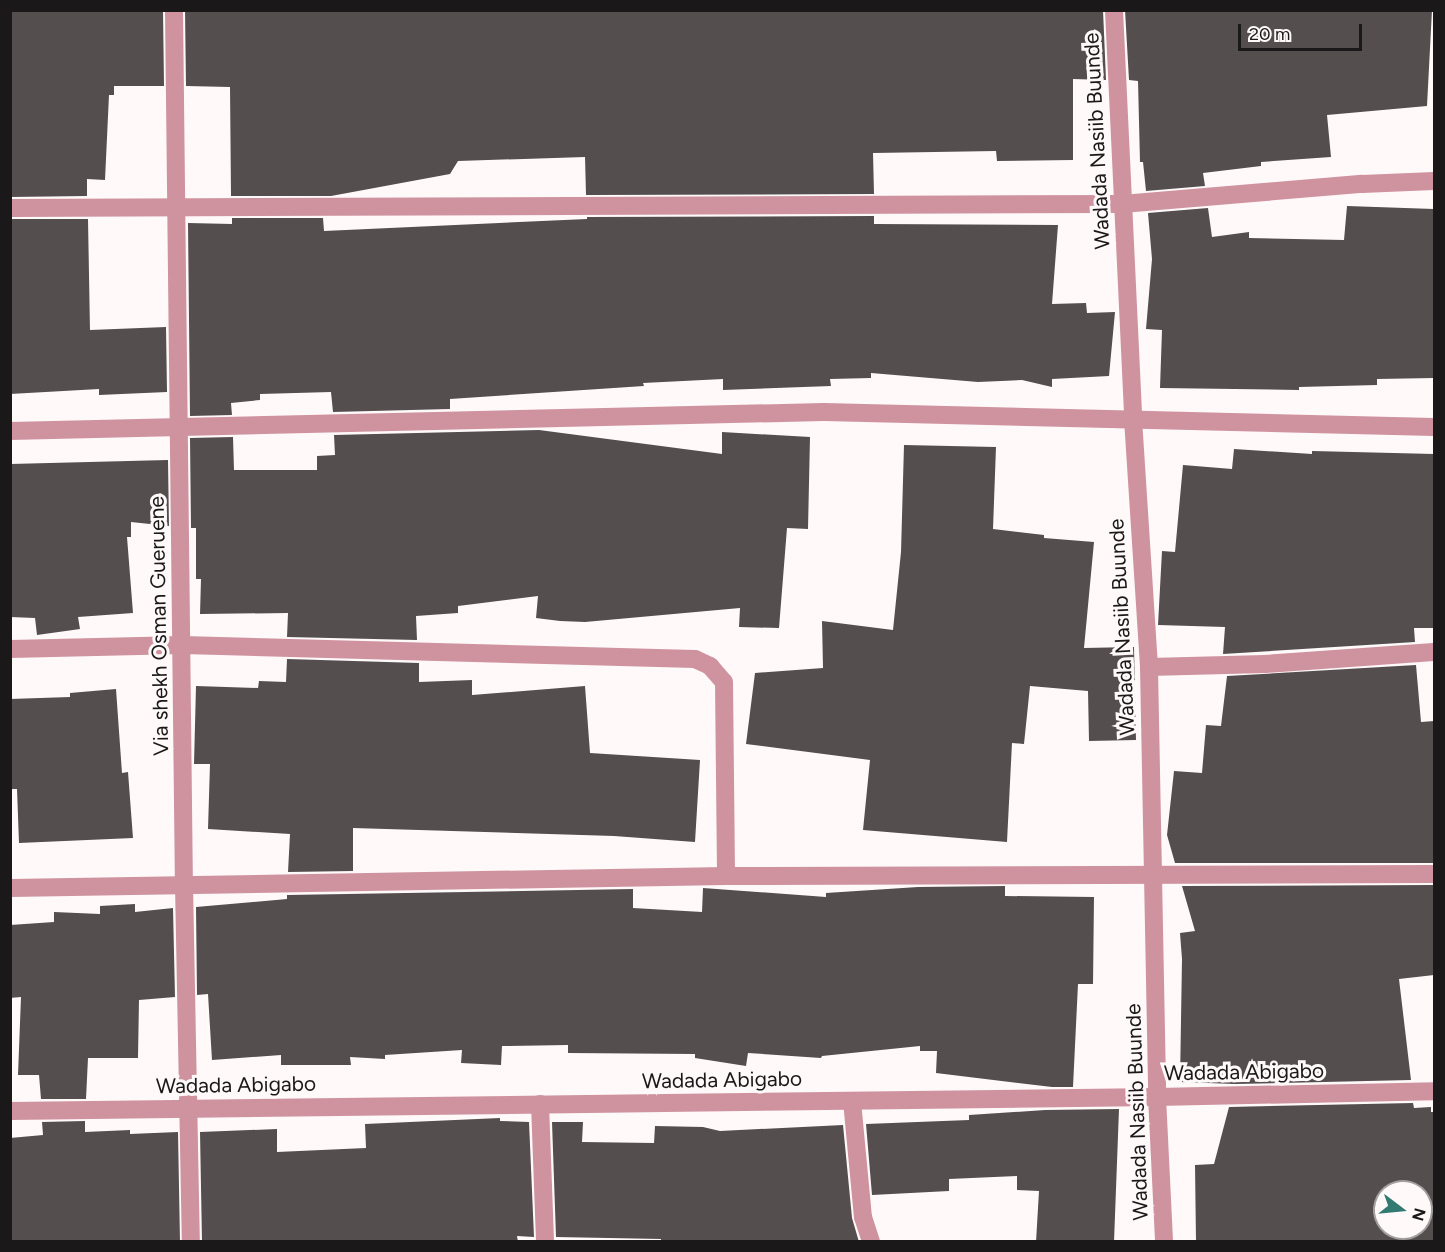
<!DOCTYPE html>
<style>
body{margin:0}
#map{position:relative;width:1445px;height:1252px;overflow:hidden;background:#fff9fa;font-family:Figtree,sans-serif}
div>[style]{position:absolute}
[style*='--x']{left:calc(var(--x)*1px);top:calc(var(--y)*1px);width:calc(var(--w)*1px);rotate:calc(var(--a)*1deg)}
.building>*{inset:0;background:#544e4f}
.minor>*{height:18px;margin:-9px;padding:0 9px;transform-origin:9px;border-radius:9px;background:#cf93a0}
span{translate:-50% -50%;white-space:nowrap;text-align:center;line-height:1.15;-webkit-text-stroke:6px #fff9fa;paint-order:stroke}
.street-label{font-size:21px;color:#1a1818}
.frame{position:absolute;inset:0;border:12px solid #1a1818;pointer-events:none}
.north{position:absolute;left:1373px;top:1180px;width:60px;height:60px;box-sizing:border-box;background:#fff9fa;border:2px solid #a39fa0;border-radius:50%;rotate:106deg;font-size:16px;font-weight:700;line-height:24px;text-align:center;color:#1a1818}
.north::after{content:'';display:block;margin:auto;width:21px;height:27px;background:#337a72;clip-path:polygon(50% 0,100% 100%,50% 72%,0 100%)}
.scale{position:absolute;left:1238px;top:24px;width:124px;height:27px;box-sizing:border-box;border:3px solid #1a1818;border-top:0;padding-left:8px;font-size:18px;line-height:21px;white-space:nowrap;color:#1a1818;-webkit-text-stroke:4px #fff9fa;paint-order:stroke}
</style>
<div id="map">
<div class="building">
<i style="clip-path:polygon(10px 10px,163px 10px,164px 86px,114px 86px,114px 95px,109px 95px,105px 180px,87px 179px,87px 196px,10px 197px)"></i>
<i style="clip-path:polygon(185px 10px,1103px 10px,1106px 80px,1073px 79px,1073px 160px,997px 161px,996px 151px,873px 153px,874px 194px,586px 195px,585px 157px,458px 161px,450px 174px,331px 196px,231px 196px,230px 87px,186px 86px)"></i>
<i style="clip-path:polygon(1125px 10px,1432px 10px,1427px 106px,1327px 115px,1331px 157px,1261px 162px,1261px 166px,1203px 173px,1205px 186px,1146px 191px,1143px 162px,1140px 162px,1138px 81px,1129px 80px)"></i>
<i style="clip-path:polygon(1347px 206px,1434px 209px,1434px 378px,1377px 379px,1377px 385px,1299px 387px,1299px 390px,1160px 388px,1162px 330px,1146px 329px,1152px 259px,1148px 213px,1208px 208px,1212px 237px,1249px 232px,1249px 238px,1344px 240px)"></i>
<i style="clip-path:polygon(874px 216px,874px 224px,1058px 225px,1052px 304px,1086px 303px,1087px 313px,1115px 312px,1109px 376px,1052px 379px,1052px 387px,1022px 380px,978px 382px,871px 373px,871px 378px,830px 379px,831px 386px,723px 390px,723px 379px,643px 383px,644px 386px,450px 399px,450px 409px,333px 412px,331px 392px,260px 394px,260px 400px,231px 403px,232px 415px,190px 416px,188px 223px,232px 224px,232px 218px,323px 218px,324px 231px,587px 219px,587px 217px)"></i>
<i style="clip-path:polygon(10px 219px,88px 219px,90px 330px,166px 327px,167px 392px,99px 395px,99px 389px,10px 394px)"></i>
<i style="clip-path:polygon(539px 430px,722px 454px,722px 432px,810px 437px,808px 529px,787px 528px,779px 628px,739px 627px,740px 608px,585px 622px,560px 621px,536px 618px,538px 596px,458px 606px,458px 613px,416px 616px,417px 640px,287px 637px,288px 613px,200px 614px,201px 579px,196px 579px,196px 528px,191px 528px,190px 438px,233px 437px,234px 470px,317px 470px,317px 456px,335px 455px,334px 435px)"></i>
<i style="clip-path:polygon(904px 445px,996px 447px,993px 529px,1044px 535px,1044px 538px,1094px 542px,1084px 648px,1134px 647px,1136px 740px,1089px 741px,1088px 691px,1030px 686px,1024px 744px,1012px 743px,1007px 842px,863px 830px,870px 760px,746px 744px,755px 673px,823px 668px,822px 621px,893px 630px,901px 552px)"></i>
<i style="clip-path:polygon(1234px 449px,1312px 454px,1312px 451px,1434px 454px,1434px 628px,1414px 628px,1415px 642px,1223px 654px,1225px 627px,1158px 625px,1162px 551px,1175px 552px,1183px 465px,1232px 469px)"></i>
<i style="clip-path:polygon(168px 460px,169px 526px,131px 522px,131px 537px,127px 537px,133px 613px,78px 617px,80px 629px,37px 635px,35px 618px,10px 617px,10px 464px)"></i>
<i style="clip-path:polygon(287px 659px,419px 663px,419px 682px,472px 680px,472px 695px,585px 686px,590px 753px,700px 760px,695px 842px,614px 836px,353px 828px,353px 871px,288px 872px,290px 834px,208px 829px,210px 764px,194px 764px,196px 686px,258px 688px,259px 681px,286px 682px)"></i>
<i style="clip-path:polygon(1416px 665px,1421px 722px,1434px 721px,1434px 863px,1175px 863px,1167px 835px,1174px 771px,1202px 773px,1206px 725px,1221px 726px,1227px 676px)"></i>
<i style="clip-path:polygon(116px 689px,122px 773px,128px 772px,133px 838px,19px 843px,17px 789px,10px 789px,10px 699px,70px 697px,70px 693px)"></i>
<i style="clip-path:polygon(1434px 885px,1434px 975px,1399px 979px,1411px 1080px,1235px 1084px,1180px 1082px,1182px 959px,1180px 933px,1195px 931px,1182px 886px)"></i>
<i style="clip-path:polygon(1005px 886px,1005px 896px,1094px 897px,1093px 984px,1078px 984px,1073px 1087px,1052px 1087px,936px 1073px,937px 1051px,920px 1051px,920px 1046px,822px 1056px,821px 1058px,748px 1053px,746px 1066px,695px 1058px,695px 1054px,568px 1053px,568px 1045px,502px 1046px,501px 1065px,461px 1063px,462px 1050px,385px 1055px,385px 1059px,350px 1057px,351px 1065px,281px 1065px,281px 1055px,212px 1060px,208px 994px,197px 995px,196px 907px,287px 899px,287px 895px,633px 889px,633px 908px,702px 912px,703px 888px,826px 897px,826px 893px,918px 887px)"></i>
<i style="clip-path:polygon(135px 904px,135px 912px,173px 908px,175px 997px,139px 1000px,138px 1058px,88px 1058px,86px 1099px,41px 1099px,39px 1075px,18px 1075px,21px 997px,10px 998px,10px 925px,54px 922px,54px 912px,100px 914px,100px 906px)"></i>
<i style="clip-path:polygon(evenodd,1413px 1103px,1414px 1108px,1431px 1107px,1431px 1112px,1434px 1112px,1433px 1242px,1196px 1242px,1195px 1165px,1214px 1164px,1229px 1107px,1413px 1103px,1385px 1192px,1421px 1192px,1421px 1228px,1385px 1228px,1385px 1192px)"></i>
<i style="clip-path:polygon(1119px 1109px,1114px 1242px,1036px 1242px,1039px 1191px,1017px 1190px,1017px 1176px,949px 1179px,949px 1191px,872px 1195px,866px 1124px,969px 1120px,969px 1115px,1045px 1110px)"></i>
<i style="clip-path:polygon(500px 1118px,500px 1121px,529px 1122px,534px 1237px,517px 1236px,518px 1242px,202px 1242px,200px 1132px,277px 1129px,277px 1152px,366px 1148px,365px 1124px)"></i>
<i style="clip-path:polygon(85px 1121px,85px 1132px,130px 1130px,130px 1134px,178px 1132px,180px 1242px,10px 1242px,10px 1138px,43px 1135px,42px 1122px)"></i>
<i style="clip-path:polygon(552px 1122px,583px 1122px,582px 1142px,654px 1143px,655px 1126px,703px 1127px,720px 1131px,843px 1125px,852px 1218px,859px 1242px,661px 1242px,661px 1239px,556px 1237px)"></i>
</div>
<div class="minor">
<i style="--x:174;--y:10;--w:875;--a:89.35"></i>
<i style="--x:184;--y:885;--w:357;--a:88.9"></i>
<i style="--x:1114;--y:10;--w:409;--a:87.3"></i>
<i style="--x:1133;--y:419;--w:249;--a:86.3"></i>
<i style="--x:1149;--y:667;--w:430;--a:88.9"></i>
<i style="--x:1157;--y:1097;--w:145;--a:87.2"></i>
<i style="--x:10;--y:208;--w:1112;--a:-0.21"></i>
<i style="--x:1122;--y:204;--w:241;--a:-4.8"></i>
<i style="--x:1362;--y:184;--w:72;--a:-2.4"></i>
<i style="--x:10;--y:431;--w:814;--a:-1.34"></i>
<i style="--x:824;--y:412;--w:610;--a:1.41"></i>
<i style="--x:10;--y:649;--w:173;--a:-1.3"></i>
<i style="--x:183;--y:645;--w:512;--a:1.57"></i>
<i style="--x:695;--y:659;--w:17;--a:25"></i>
<i style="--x:710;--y:666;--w:21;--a:49"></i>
<i style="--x:724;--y:682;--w:194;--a:89.4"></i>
<i style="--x:726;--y:876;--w:708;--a:-0.16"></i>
<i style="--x:1149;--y:667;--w:116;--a:-1.5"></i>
<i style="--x:1265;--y:664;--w:169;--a:-4.1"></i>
<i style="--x:10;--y:888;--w:716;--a:-0.96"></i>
<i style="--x:852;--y:1101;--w:117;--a:84.6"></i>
<i style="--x:863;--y:1217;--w:26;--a:72"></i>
<i style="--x:540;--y:1104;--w:138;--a:87.9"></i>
<i style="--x:10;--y:1111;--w:1147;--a:-0.7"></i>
<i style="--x:1157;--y:1097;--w:277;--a:-1.2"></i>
</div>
<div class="street-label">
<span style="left:1097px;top:141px;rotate:-93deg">Wadada Nasiib Buunde</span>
<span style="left:159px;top:626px;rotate:-91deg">Via shekh Osman Gueruene</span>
<span style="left:1122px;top:627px;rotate:-93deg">Wadada Nasiib Buunde</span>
<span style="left:1244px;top:1072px;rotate:-1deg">Wadada Abigabo</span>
<span style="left:722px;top:1080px;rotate:-1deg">Wadada Abigabo</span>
<span style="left:236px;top:1085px;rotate:-1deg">Wadada Abigabo</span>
<span style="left:1137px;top:1112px;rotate:-92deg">Wadada Nasiib Buunde</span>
</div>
<div class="frame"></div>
<div class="north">N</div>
<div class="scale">20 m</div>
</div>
